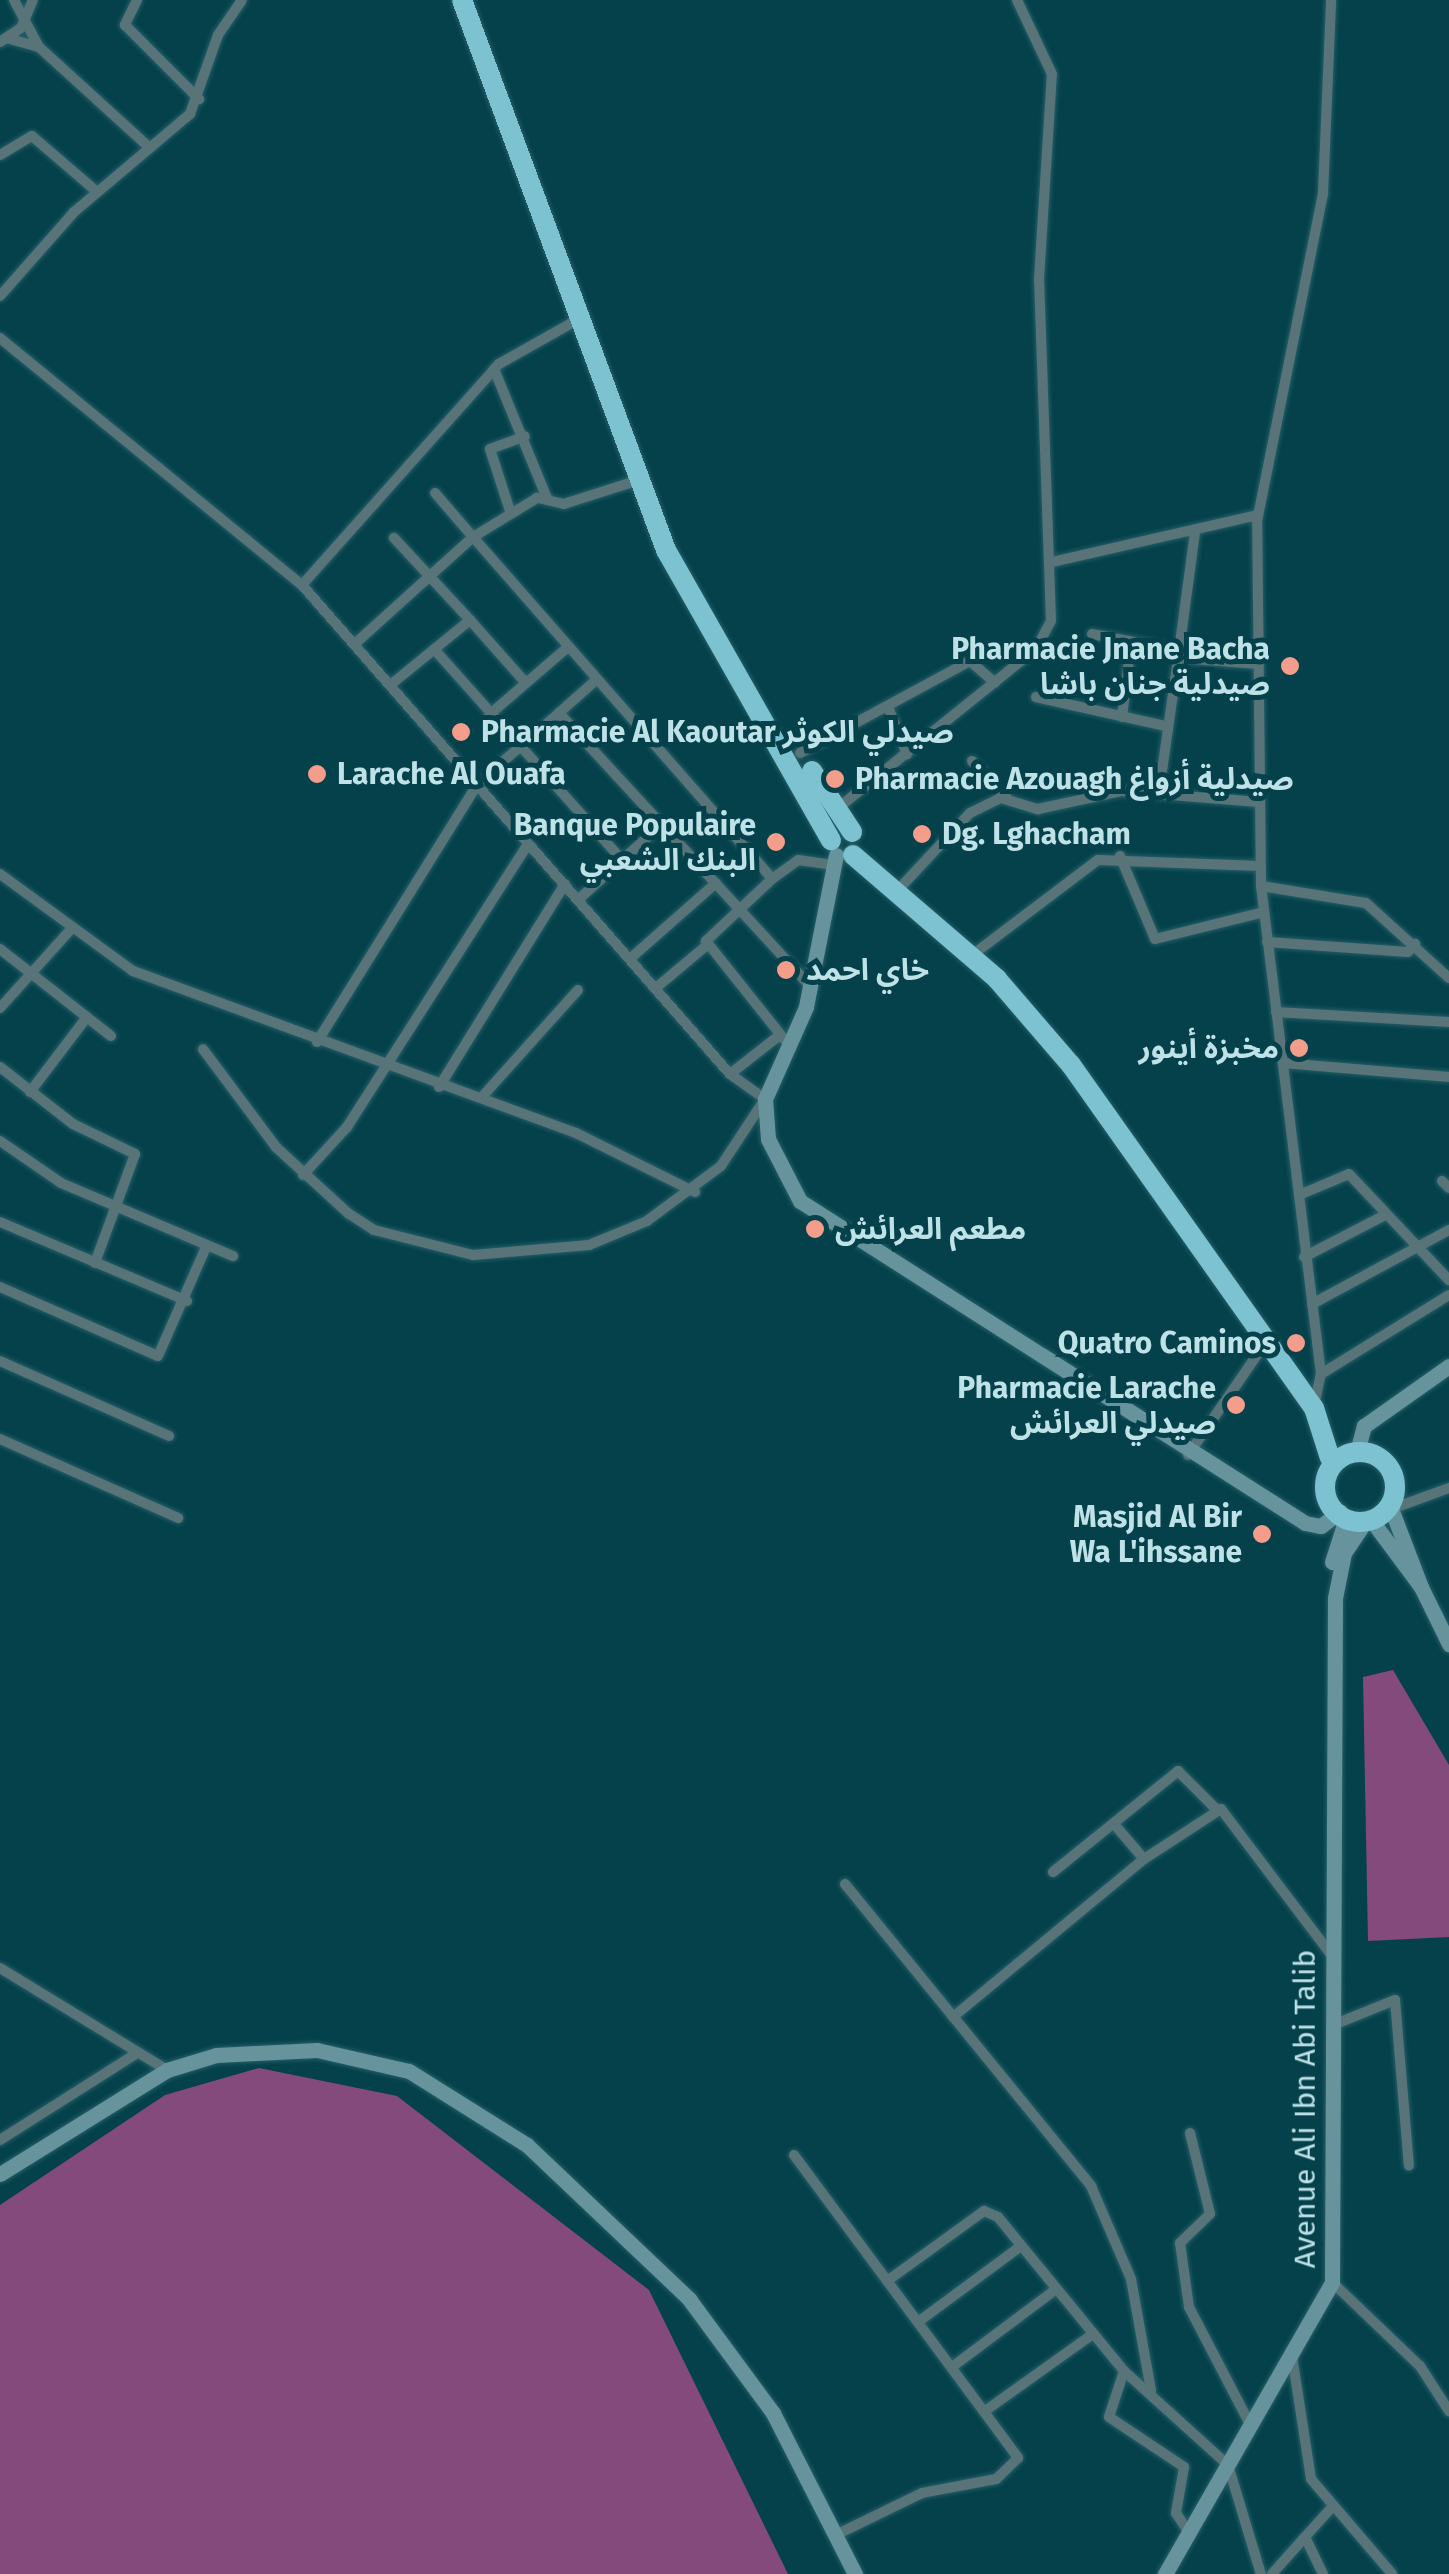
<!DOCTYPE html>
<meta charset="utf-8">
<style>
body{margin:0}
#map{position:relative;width:1449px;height:2574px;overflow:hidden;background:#04414b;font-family:"Fira Sans","Noto Sans Arabic",sans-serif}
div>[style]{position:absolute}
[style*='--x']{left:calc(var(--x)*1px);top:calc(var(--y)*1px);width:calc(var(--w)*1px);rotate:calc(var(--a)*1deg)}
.green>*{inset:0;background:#854a7c}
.roads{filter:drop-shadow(0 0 2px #265e67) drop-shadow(0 0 2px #265e67)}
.street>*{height:10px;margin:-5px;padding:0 5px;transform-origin:5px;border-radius:5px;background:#587479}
.secondary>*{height:15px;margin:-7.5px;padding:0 7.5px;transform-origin:7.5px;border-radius:7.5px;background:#67939d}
.highway>*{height:20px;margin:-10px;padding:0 10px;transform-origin:10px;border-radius:10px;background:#7cc2d1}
.highway>.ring{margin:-10px;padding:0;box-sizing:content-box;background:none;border:20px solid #7cc2d1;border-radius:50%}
.dots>*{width:28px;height:28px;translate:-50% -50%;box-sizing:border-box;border:5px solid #04414b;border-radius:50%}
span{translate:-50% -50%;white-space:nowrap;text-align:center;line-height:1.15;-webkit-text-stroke:10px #04414b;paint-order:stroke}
.poi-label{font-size:30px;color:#bfe1e8;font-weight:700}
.right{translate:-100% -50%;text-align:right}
.left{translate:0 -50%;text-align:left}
.street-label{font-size:30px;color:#bfe1e8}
</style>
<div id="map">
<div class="green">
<i style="clip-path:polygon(1393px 1670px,1449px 1765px,1449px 1937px,1368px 1941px,1363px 1677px)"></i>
<i style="clip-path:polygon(259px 2068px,397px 2096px,649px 2290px,788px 2574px,0 2574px,0 2205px,165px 2095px)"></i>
</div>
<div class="roads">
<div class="street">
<i style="--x:14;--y:0;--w:53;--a:62"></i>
<i style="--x:39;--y:47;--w:150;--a:42.3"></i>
<i style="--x:137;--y:0;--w:28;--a:116"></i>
<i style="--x:125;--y:25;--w:105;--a:45"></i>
<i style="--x:6;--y:38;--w:34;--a:15"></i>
<i style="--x:0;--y:42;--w:25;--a:-34"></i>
<i style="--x:21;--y:28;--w:30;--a:-67"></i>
<i style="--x:0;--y:155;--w:37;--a:-31"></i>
<i style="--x:32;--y:136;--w:86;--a:40.7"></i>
<i style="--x:0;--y:296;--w:112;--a:-48.6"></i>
<i style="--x:74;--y:212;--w:152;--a:-40.2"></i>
<i style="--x:190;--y:114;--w:84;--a:-70.5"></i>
<i style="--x:218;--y:35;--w:42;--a:-55.6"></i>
<i style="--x:0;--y:338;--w:390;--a:39.3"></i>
<i style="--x:302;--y:585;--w:650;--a:48.81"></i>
<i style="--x:730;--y:1074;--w:43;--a:35.5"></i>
<i style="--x:765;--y:1099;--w:80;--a:123.3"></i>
<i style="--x:721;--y:1166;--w:92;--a:143.4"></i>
<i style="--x:647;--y:1221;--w:63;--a:157.5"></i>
<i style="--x:589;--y:1245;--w:116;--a:175.1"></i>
<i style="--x:473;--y:1255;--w:102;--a:-165.8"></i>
<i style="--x:374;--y:1230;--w:30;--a:-147"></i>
<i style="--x:349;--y:1214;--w:99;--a:-137.5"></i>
<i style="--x:276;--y:1147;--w:122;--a:-126.7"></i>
<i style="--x:494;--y:369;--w:139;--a:67.7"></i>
<i style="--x:639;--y:480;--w:79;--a:162.3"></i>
<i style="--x:564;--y:504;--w:28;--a:-167"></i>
<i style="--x:537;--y:498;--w:75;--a:148.6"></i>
<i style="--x:473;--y:537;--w:454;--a:48.8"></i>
<i style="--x:772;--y:879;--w:91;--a:136.8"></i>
<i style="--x:706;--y:941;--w:137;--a:51.5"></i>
<i style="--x:510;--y:511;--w:65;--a:-107.9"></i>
<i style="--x:490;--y:449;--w:37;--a:-20"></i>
<i style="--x:1052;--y:562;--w:210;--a:-12.9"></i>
<i style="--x:302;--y:585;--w:296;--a:-48.3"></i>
<i style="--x:499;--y:364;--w:92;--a:-29.4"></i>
<i style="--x:470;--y:620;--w:84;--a:48.4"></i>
<i style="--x:1092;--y:634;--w:90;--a:10.9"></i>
<i style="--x:358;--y:641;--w:155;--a:-42.1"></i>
<i style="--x:473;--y:537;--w:58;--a:-130.8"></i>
<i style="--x:434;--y:649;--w:283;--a:48.3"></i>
<i style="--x:1178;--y:658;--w:127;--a:-82.3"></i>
<i style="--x:596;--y:680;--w:50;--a:138.3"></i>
<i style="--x:559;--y:713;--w:371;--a:47.4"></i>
<i style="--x:394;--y:682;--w:98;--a:-39.2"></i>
<i style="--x:470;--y:620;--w:112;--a:-132.8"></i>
<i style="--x:1036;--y:697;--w:133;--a:12.6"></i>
<i style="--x:888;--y:707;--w:51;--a:68"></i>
<i style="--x:489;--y:715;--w:103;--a:-40.7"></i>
<i style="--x:1122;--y:717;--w:74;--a:-83"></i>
<i style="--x:800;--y:753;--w:193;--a:-28.4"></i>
<i style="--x:970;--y:661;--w:33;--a:41"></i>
<i style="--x:972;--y:761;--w:51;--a:46.6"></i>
<i style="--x:1159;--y:792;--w:135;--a:-81.9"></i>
<i style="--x:1178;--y:658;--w:79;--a:4.3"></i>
<i style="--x:838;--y:808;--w:254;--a:-38.8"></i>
<i style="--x:1036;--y:649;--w:32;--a:-62"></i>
<i style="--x:1051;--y:621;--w:342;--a:-92"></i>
<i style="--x:1039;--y:279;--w:205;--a:-86.4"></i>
<i style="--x:1052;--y:74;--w:82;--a:-115.3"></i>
<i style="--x:1120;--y:856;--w:90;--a:67.1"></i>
<i style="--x:1155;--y:939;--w:112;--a:-13.9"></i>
<i style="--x:0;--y:874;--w:165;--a:36.1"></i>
<i style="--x:133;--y:971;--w:472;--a:20.1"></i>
<i style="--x:576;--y:1133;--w:133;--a:26.4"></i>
<i style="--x:772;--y:879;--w:32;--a:-36"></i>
<i style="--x:798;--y:860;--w:35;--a:8"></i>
<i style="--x:1261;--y:886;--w:106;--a:9.2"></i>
<i style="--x:1366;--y:903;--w:112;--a:42.1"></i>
<i style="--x:897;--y:891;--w:107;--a:-46.9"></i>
<i style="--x:970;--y:813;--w:34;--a:-26"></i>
<i style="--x:1001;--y:798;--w:39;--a:17"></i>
<i style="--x:1038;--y:809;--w:86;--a:-12.1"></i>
<i style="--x:1122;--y:791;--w:137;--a:4.6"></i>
<i style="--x:580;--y:898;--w:108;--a:-42"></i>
<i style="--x:1267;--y:942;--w:141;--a:4.1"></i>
<i style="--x:1408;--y:952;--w:11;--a:-49"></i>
<i style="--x:0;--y:949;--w:141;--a:38.1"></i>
<i style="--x:971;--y:956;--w:159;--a:-37.1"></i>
<i style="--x:1098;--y:860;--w:162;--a:2.1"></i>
<i style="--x:632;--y:957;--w:112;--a:-41.4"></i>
<i style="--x:657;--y:987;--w:65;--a:-40"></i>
<i style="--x:0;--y:1008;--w:108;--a:-48"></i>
<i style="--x:1276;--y:1012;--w:173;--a:3.3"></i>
<i style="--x:317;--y:1042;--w:305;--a:-58.1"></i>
<i style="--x:478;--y:783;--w:107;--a:-40.8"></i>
<i style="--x:1283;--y:1063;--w:167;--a:4.8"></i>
<i style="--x:0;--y:1067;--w:93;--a:38"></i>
<i style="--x:73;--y:1124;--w:69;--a:25.8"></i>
<i style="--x:135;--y:1154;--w:116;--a:110.2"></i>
<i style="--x:730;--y:1074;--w:63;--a:-38"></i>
<i style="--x:439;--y:1087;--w:239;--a:-58.2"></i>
<i style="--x:30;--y:1092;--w:94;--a:-52.8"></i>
<i style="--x:481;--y:1098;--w:145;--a:-48.1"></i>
<i style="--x:0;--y:1141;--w:74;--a:34.5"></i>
<i style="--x:61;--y:1183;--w:187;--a:23"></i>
<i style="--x:303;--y:1175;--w:65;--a:-47.5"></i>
<i style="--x:347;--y:1127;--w:336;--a:-57.4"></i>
<i style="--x:1442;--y:1181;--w:10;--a:45"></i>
<i style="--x:1299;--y:1195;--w:54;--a:-22.8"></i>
<i style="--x:1349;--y:1174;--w:146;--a:46.7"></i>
<i style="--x:0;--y:1222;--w:203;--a:22.9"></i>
<i style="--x:1304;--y:1257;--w:93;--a:-27.4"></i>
<i style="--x:0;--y:1287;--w:172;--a:23.6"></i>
<i style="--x:158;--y:1356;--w:121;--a:-66.2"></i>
<i style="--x:1312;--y:1304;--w:156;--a:-28.4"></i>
<i style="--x:0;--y:1361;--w:185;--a:23.9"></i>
<i style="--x:1321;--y:1374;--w:150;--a:-31.7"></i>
<i style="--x:1314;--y:1406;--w:33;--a:-78"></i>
<i style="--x:1321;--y:1374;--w:492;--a:-97"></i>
<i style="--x:1261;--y:886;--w:365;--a:-90.6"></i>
<i style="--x:1257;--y:521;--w:335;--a:-78.6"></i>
<i style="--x:1323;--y:193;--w:193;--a:-87.6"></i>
<i style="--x:0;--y:1439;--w:195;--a:23.9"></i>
<i style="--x:1188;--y:1455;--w:137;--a:-55.4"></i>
<i style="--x:1394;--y:1508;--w:59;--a:-20"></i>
<i style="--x:1114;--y:1824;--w:46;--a:49.4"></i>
<i style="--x:1053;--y:1872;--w:161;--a:-38.9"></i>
<i style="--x:1178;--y:1771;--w:55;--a:45"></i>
<i style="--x:845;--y:1884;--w:390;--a:50.8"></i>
<i style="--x:1091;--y:2186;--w:101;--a:66.7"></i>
<i style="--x:1131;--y:2279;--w:113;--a:79.8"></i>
<i style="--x:0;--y:1968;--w:196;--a:31.4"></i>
<i style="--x:953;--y:2017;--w:248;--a:-39.6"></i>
<i style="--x:1144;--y:1859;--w:92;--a:-33"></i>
<i style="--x:1221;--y:1809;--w:184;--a:52.9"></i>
<i style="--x:1333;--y:2025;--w:67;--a:-22"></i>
<i style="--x:1395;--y:2000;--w:166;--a:85.2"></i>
<i style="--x:1190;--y:2133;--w:83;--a:76.1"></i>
<i style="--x:1210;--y:2214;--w:42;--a:136"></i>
<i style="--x:1180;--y:2243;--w:65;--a:82"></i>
<i style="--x:1189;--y:2307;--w:134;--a:62.5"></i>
<i style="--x:0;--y:2140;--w:162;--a:-32.4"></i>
<i style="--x:794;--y:2155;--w:377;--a:53.5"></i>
<i style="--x:1018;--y:2458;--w:30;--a:136"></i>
<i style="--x:996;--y:2479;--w:75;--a:169.3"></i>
<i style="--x:922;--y:2493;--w:96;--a:154"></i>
<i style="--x:887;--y:2281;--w:120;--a:-35.8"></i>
<i style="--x:984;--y:2211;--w:15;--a:23"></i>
<i style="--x:998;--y:2217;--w:199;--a:50.7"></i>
<i style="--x:1124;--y:2371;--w:140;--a:42.1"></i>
<i style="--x:1228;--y:2465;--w:114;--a:73.2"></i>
<i style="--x:1332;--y:2282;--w:122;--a:43.7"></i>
<i style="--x:1420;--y:2366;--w:54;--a:57.2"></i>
<i style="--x:918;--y:2322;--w:128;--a:-36.4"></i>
<i style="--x:1292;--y:2356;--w:124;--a:81.2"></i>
<i style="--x:1311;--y:2479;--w:125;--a:49.5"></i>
<i style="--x:952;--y:2367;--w:129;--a:-36.8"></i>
<i style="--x:1124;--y:2371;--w:48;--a:108.1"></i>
<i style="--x:1109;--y:2417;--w:90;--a:33.7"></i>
<i style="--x:1184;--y:2467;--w:47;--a:99.9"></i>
<i style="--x:1176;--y:2513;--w:24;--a:57"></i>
<i style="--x:985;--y:2411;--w:133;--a:-35.5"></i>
<i style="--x:1305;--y:2537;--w:36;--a:-48"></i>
<i style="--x:1272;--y:2574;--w:50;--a:-48.3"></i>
<i style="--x:1305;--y:2537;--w:41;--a:64.1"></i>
</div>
<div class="secondary">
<i style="--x:836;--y:855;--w:155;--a:101.2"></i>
<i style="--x:806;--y:1007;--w:101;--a:114"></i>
<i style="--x:765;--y:1099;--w:40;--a:85.7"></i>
<i style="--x:768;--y:1139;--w:70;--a:62.7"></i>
<i style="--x:800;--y:1201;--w:599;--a:32.52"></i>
<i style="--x:1305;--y:1523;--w:16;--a:11"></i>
<i style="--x:1321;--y:1526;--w:24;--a:-38"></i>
<i style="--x:1358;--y:1448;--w:23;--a:-75"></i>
<i style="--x:1364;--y:1426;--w:104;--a:-35.2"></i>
<i style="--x:1375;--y:1525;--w:77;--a:53.4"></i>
<i style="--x:1421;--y:1587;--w:81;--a:-110.9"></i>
<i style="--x:1332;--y:1562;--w:46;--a:-72.3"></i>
<i style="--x:1421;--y:1587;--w:64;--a:63.8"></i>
<i style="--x:0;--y:2174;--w:197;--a:-31.9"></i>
<i style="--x:167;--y:2070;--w:51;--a:-17"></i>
<i style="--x:216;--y:2055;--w:101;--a:-2.8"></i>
<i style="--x:317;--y:2050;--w:94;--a:12.9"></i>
<i style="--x:409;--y:2071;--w:139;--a:32.1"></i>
<i style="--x:527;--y:2145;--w:224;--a:43.5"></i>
<i style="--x:689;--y:2299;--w:142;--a:53.6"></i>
<i style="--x:773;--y:2413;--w:181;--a:63"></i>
<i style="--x:1165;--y:2574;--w:336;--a:-60.2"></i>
<i style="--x:1332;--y:2282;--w:684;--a:-89.75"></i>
<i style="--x:1335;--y:1598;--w:46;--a:-78.7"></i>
<i style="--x:1344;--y:1553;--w:32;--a:-56"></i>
</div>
<div class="highway">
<i style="--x:462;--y:0;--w:587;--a:69.65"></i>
<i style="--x:666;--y:550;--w:334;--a:60.4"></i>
<i style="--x:812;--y:771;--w:73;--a:56.7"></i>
<i style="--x:853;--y:855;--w:190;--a:40.7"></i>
<i style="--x:997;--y:979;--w:113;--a:49.3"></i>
<i style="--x:1071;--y:1065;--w:420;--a:54.7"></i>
<i style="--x:1314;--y:1408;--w:52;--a:72.3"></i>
<i class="ring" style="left:1325px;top:1452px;width:50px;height:50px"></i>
</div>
</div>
<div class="dots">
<i style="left:1290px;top:666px;background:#f49d8b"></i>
<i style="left:461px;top:732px;background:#f49d8b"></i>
<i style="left:317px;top:774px;background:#f49d8b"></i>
<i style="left:835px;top:779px;background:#f49d8b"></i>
<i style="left:922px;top:834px;background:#f49d8b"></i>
<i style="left:776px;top:842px;background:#f49d8b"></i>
<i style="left:786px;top:970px;background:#f49d8b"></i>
<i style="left:1299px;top:1048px;background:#f49d8b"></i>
<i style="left:815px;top:1229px;background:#f49d8b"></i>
<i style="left:1296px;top:1343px;background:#f49d8b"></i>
<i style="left:1236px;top:1405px;background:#f49d8b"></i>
<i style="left:1262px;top:1534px;background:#f49d8b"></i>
</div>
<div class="poi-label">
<span class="right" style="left:1270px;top:666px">Pharmacie Jnane Bacha<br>صيدلية جنان باشا</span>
<span class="left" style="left:481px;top:732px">Pharmacie Al Kaoutar صيدلي الكوثر</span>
<span class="left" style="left:337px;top:774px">Larache Al Ouafa</span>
<span class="left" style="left:855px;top:779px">Pharmacie Azouagh صيدلية أزواغ</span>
<span class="right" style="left:756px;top:842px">Banque Populaire<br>البنك الشعبي</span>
<span class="left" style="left:942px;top:834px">Dg. Lghacham</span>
<span class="left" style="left:806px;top:970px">خاي احمد</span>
<span class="right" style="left:1279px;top:1048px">مخبزة أينور</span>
<span class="left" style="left:835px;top:1229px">مطعم العرائش</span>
<span class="right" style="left:1276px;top:1343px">Quatro Caminos</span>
<span class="right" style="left:1216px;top:1405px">Pharmacie Larache<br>صيدلي العرائش</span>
<span class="right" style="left:1242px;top:1534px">Masjid Al Bir<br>Wa L'ihssane</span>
</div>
<div class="street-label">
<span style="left:1305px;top:2109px;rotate:-90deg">Avenue Ali Ibn Abi Talib</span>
</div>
</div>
